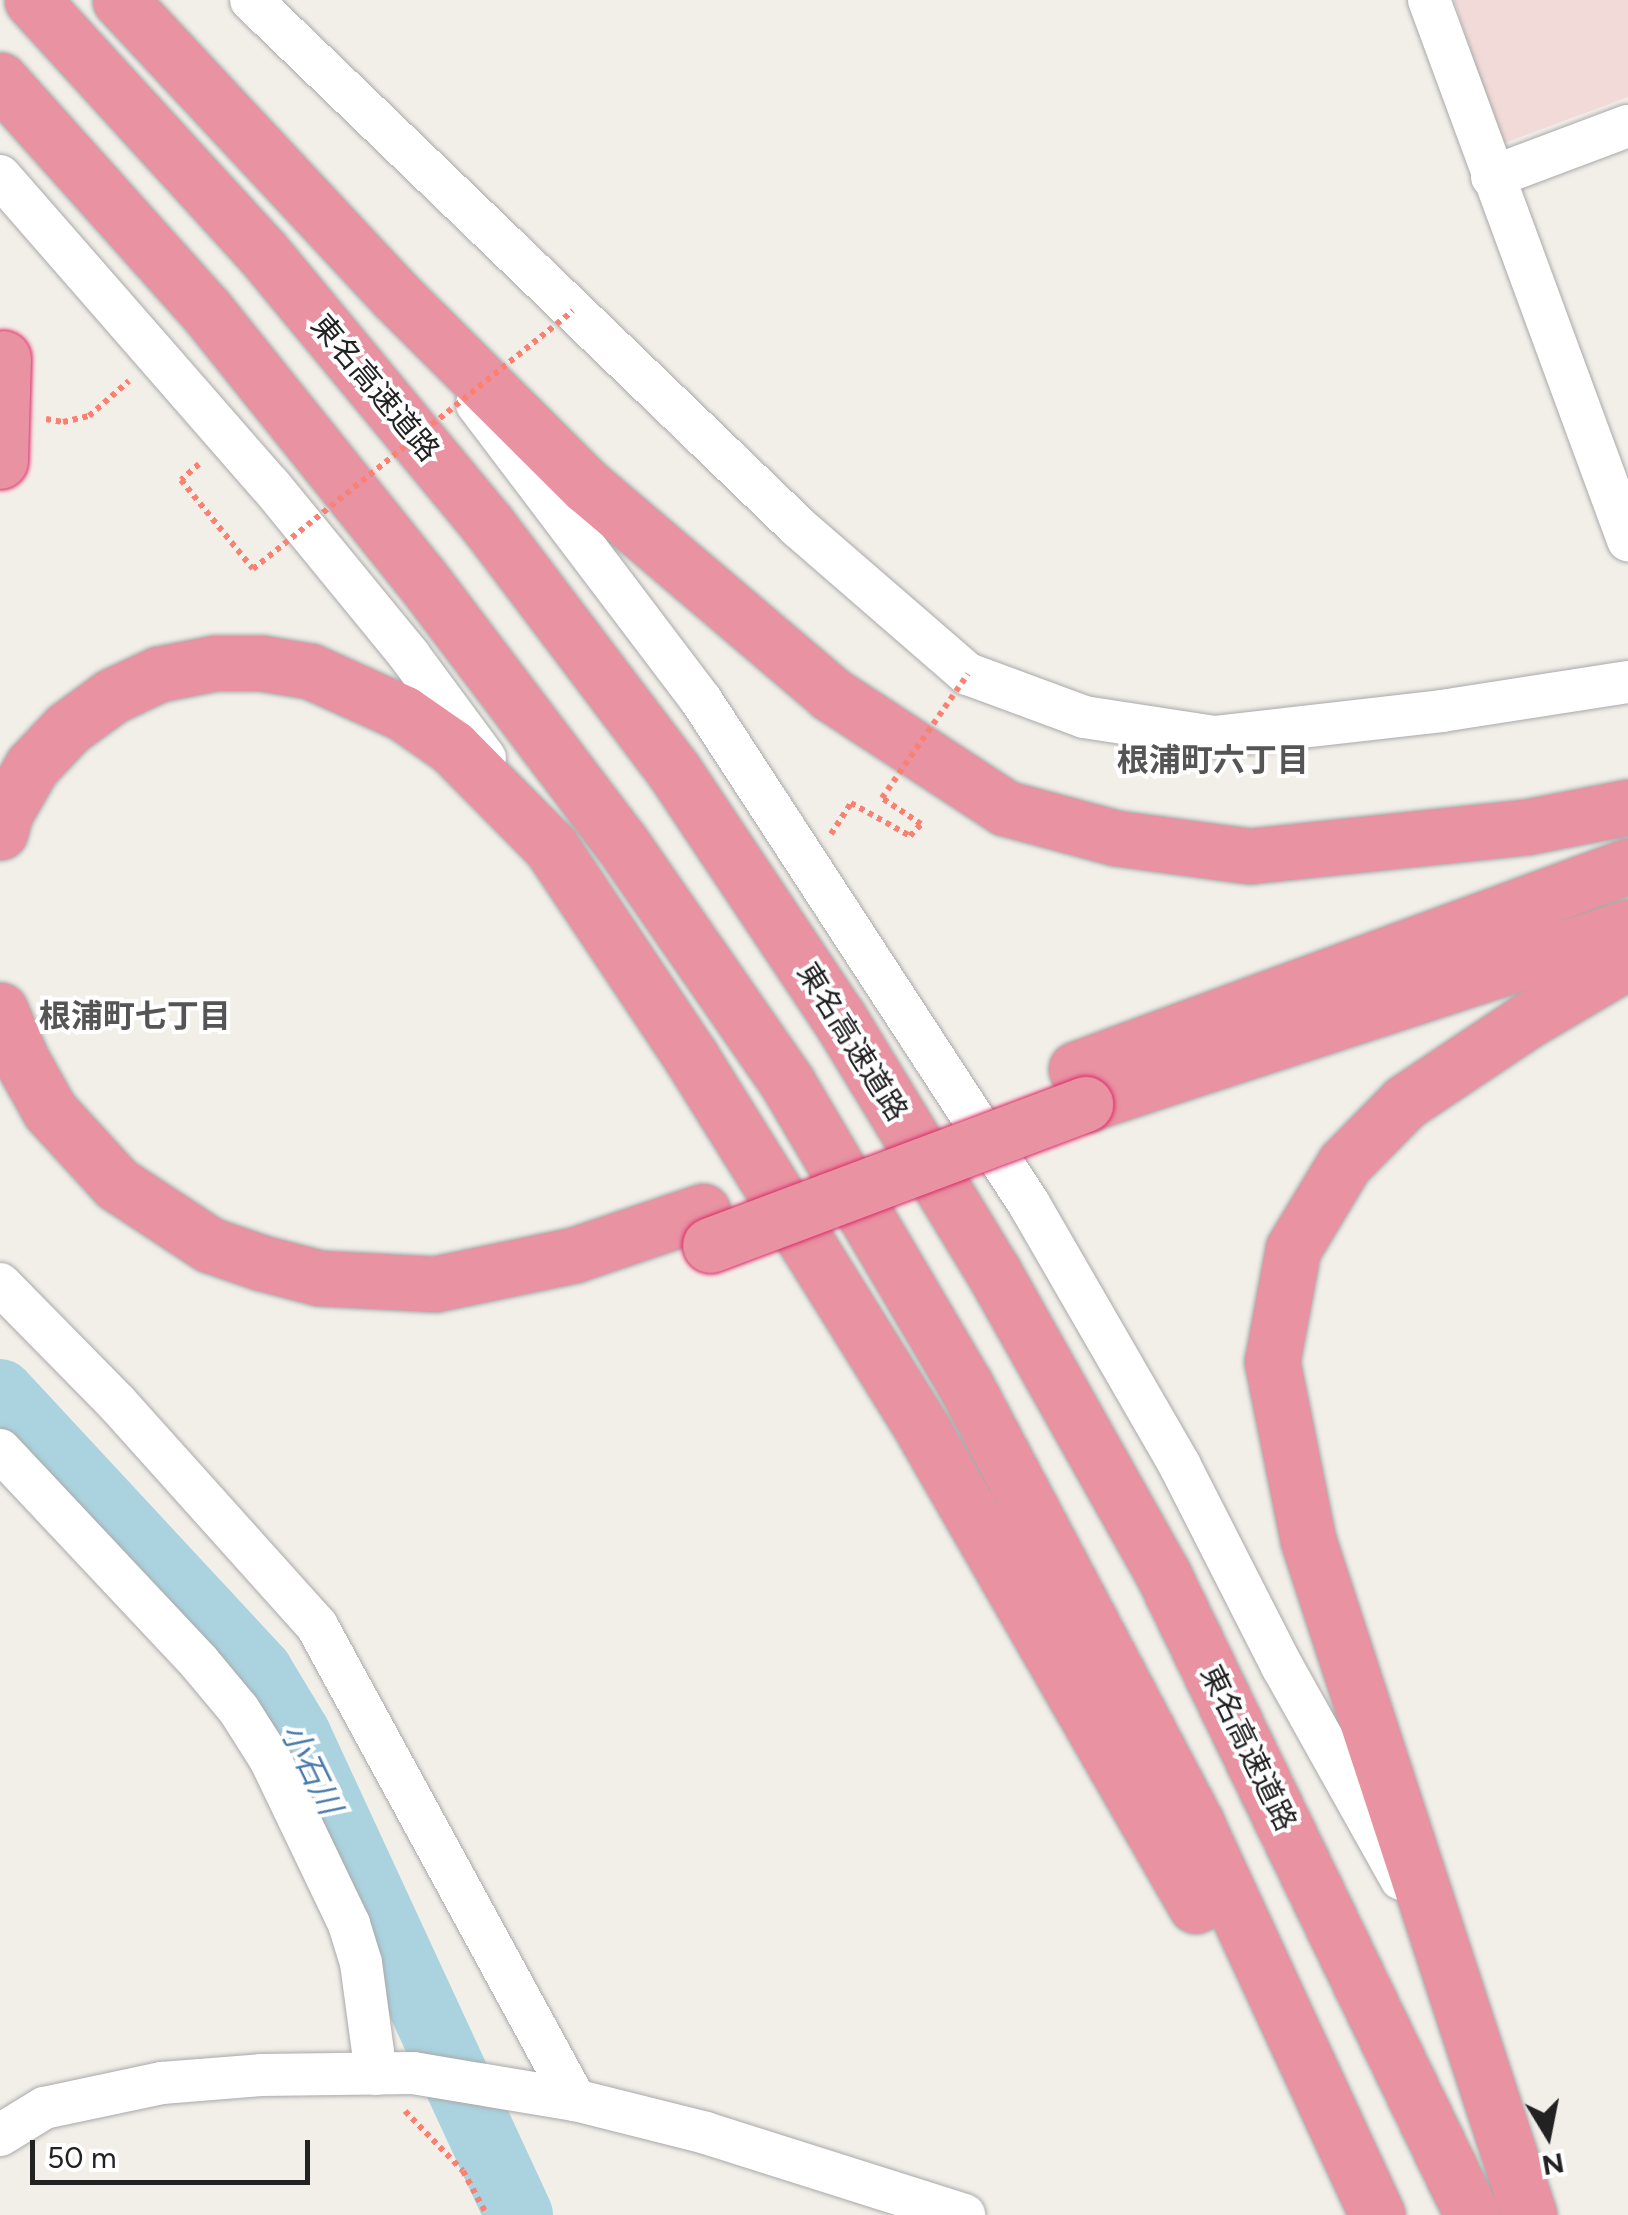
<!DOCTYPE html>
<meta charset="utf-8">
<style>
body{margin:0}
#map{position:relative;width:1628px;height:2215px;overflow:hidden;background:#f2efe9;font-family:Figtree,"Noto Sans JP",sans-serif}
div>[style]{position:absolute}
[style*='--x']{left:calc(var(--x)*1px);top:calc(var(--y)*1px);width:calc(var(--w)*1px);rotate:calc(var(--a)*1deg)}
.commercial>*{inset:0;background:#f2dad9}
.river>*{height:68px;margin:-34px;padding:0 34px;transform-origin:34px;border-radius:34px;background:#aad3df}
.path>*{height:6px;margin-top:-3px;transform-origin:0;background:repeating-linear-gradient(90deg,#fa8072 0 5px,transparent 0 10px)}
.roads{filter:drop-shadow(0 0 2px #a9a9a9) drop-shadow(0 0 2px #a9a9a9)}
.minor>*{height:42px;margin:-21px;padding:0 21px;transform-origin:21px;border-radius:21px;background:#fff}
.highway>*{height:55px;margin:-27.5px;padding:0 27.5px;transform-origin:27.5px;border-radius:27.5px;background:#e892a2}
.path-bridge>*{height:6px;margin-top:-3px;transform-origin:0;background:repeating-linear-gradient(90deg,#fa8072 0 5px,transparent 0 10px)}
.bridges{filter:drop-shadow(0 0 2px #dc2a67) drop-shadow(0 0 2px #dc2a67)}
.highway-bridge>*{height:55px;margin:-27.5px;padding:0 27.5px;transform-origin:27.5px;border-radius:27.5px;background:#e892a2}
span{translate:-50% -50%;white-space:nowrap;text-align:center;line-height:1.15;-webkit-text-stroke:8px #fff;paint-order:stroke}
.street-label{font-size:30px;color:#222}
.neighbourhood-label{font-size:32px;color:#555;font-weight:700}
.water-label{font-size:32px;color:#4a7aab;font-style:italic}
.north{position:absolute;left:1498px;top:2085px;width:100px;height:100px;-webkit-text-stroke:8px #fff;paint-order:stroke;rotate:170deg;font-size:28px;font-weight:700;line-height:40px;text-align:center;color:#222}
.north::after{content:'';display:block;margin:auto;width:35px;height:45px;background:#222;clip-path:polygon(50% 0,100% 100%,50% 72%,0 100%)}
.scale{position:absolute;left:30px;top:2140px;width:280px;height:45px;box-sizing:border-box;border:5px solid #222;border-top:0;padding-left:12px;font-size:30px;line-height:35px;white-space:nowrap;color:#222;-webkit-text-stroke:8px #fff;paint-order:stroke}
</style>
<div id="map">
<div class="commercial">
<i style="clip-path:polygon(1454px 0,1628px 0,1628px 97px,1502px 144px)"></i>
</div>
<div class="river">
<i style="--x:0;--y:1393;--w:381;--a:47.1"></i>
<i style="--x:259;--y:1672;--w:74;--a:58.9"></i>
<i style="--x:297;--y:1735;--w:529;--a:65.18"></i>
</div>
<div class="path">
<i style="--x:46;--y:419;--w:17;--a:10"></i>
<i style="--x:63;--y:422;--w:27;--a:-13"></i>
<i style="--x:89;--y:416;--w:53;--a:-41.2"></i>
<i style="--x:199;--y:464;--w:24;--a:138"></i>
<i style="--x:181;--y:480;--w:114;--a:51"></i>
<i style="--x:831;--y:834;--w:37;--a:-57"></i>
<i style="--x:851;--y:803;--w:68;--a:29.2"></i>
<i style="--x:910;--y:836;--w:16;--a:-47"></i>
<i style="--x:921;--y:824;--w:47;--a:-146.3"></i>
<i style="--x:405;--y:2111;--w:83;--a:46"></i>
<i style="--x:463;--y:2171;--w:50;--a:61.4"></i>
</div>
<div class="roads">
<div class="minor">
<i style="--x:251;--y:0;--w:760;--a:43.93"></i>
<i style="--x:798;--y:527;--w:225;--a:40.9"></i>
<i style="--x:968;--y:674;--w:124;--a:20.3"></i>
<i style="--x:1084;--y:717;--w:132;--a:8.7"></i>
<i style="--x:1214;--y:737;--w:229;--a:-6.5"></i>
<i style="--x:1442;--y:711;--w:188;--a:-8.9"></i>
<i style="--x:1429;--y:0;--w:576;--a:69.77"></i>
<i style="--x:0;--y:176;--w:410;--a:48.9"></i>
<i style="--x:270;--y:485;--w:220;--a:50.7"></i>
<i style="--x:409;--y:655;--w:128;--a:53.6"></i>
<i style="--x:1492;--y:177;--w:145;--a:-20.6"></i>
<i style="--x:477;--y:404;--w:371;--a:52.9"></i>
<i style="--x:701;--y:700;--w:601;--a:56.94"></i>
<i style="--x:1029;--y:1204;--w:302;--a:60"></i>
<i style="--x:1180;--y:1466;--w:225;--a:63"></i>
<i style="--x:1282;--y:1666;--w:244;--a:60.8"></i>
<i style="--x:0;--y:1284;--w:167;--a:45.5"></i>
<i style="--x:117;--y:1403;--w:300;--a:48.1"></i>
<i style="--x:317;--y:1626;--w:540;--a:61.44"></i>
<i style="--x:0;--y:1450;--w:291;--a:46.8"></i>
<i style="--x:199;--y:1662;--w:62;--a:50.2"></i>
<i style="--x:239;--y:1710;--w:58;--a:57.7"></i>
<i style="--x:270;--y:1759;--w:183;--a:64.4"></i>
<i style="--x:349;--y:1924;--w:41;--a:72.9"></i>
<i style="--x:361;--y:1963;--w:112;--a:82.3"></i>
<i style="--x:0;--y:2135;--w:52;--a:-31.5"></i>
<i style="--x:44;--y:2108;--w:121;--a:-12"></i>
<i style="--x:162;--y:2083;--w:99;--a:-4.6"></i>
<i style="--x:261;--y:2075;--w:152;--a:-0.8"></i>
<i style="--x:413;--y:2073;--w:164;--a:9.5"></i>
<i style="--x:575;--y:2100;--w:135;--a:14.1"></i>
<i style="--x:706;--y:2133;--w:271;--a:17.6"></i>
</div>
<div class="highway">
<i style="--x:32;--y:0;--w:343;--a:47.6"></i>
<i style="--x:263;--y:253;--w:353;--a:50.4"></i>
<i style="--x:488;--y:525;--w:308;--a:52.9"></i>
<i style="--x:674;--y:771;--w:297;--a:56.3"></i>
<i style="--x:839;--y:1018;--w:296;--a:58.7"></i>
<i style="--x:993;--y:1271;--w:347;--a:60.7"></i>
<i style="--x:1163;--y:1574;--w:712;--a:64.26"></i>
<i style="--x:120;--y:0;--w:403;--a:47"></i>
<i style="--x:395;--y:295;--w:272;--a:44.9"></i>
<i style="--x:588;--y:487;--w:319;--a:40.4"></i>
<i style="--x:831;--y:694;--w:208;--a:33.2"></i>
<i style="--x:1005;--y:808;--w:115;--a:15.1"></i>
<i style="--x:1116;--y:838;--w:135;--a:7.7"></i>
<i style="--x:1250;--y:856;--w:278;--a:-6"></i>
<i style="--x:1526;--y:827;--w:104;--a:-11.1"></i>
<i style="--x:0;--y:80;--w:307;--a:48.2"></i>
<i style="--x:205;--y:309;--w:344;--a:51.3"></i>
<i style="--x:420;--y:577;--w:331;--a:52.9"></i>
<i style="--x:620;--y:841;--w:295;--a:55.3"></i>
<i style="--x:788;--y:1084;--w:351;--a:59.5"></i>
<i style="--x:966;--y:1386;--w:496;--a:62.2"></i>
<i style="--x:1197;--y:1825;--w:430;--a:65.2"></i>
<i style="--x:0;--y:832;--w:20;--a:-75"></i>
<i style="--x:5;--y:813;--w:54;--a:-60.1"></i>
<i style="--x:32;--y:766;--w:52;--a:-46.5"></i>
<i style="--x:68;--y:728;--w:54;--a:-36"></i>
<i style="--x:112;--y:696;--w:52;--a:-25.1"></i>
<i style="--x:159;--y:674;--w:57;--a:-11.1"></i>
<i style="--x:215;--y:663;--w:46;--a:0"></i>
<i style="--x:261;--y:663;--w:50;--a:9.3"></i>
<i style="--x:310;--y:671;--w:102;--a:24.3"></i>
<i style="--x:403;--y:713;--w:60;--a:34.8"></i>
<i style="--x:452;--y:747;--w:141;--a:45.3"></i>
<i style="--x:551;--y:847;--w:252;--a:56.3"></i>
<i style="--x:691;--y:1057;--w:441;--a:58.1"></i>
<i style="--x:924;--y:1432;--w:546;--a:60.15"></i>
<i style="--x:0;--y:1010;--w:56;--a:66.7"></i>
<i style="--x:22;--y:1061;--w:57;--a:60.8"></i>
<i style="--x:50;--y:1111;--w:99;--a:47.5"></i>
<i style="--x:117;--y:1184;--w:111;--a:33.3"></i>
<i style="--x:210;--y:1245;--w:55;--a:19.1"></i>
<i style="--x:262;--y:1263;--w:59;--a:14.7"></i>
<i style="--x:319;--y:1278;--w:116;--a:3"></i>
<i style="--x:435;--y:1284;--w:142;--a:-11.8"></i>
<i style="--x:574;--y:1255;--w:136;--a:-18.8"></i>
<i style="--x:1076;--y:1069;--w:588;--a:-20.19"></i>
<i style="--x:1089;--y:1103;--w:567;--a:-18.08"></i>
<i style="--x:1529;--y:2215;--w:710;--a:-108.13"></i>
<i style="--x:1308;--y:1540;--w:182;--a:-101.4"></i>
<i style="--x:1272;--y:1362;--w:115;--a:-79.5"></i>
<i style="--x:1293;--y:1249;--w:99;--a:-59"></i>
<i style="--x:1344;--y:1164;--w:87;--a:-45.5"></i>
<i style="--x:1405;--y:1102;--w:148;--a:-33.7"></i>
<i style="--x:1528;--y:1020;--w:116;--a:-30.5"></i>
</div>
</div>
<div class="path-bridge">
<i style="--x:253;--y:569;--w:411;--a:-38.9"></i>
<i style="--x:882;--y:798;--w:151;--a:-55.3"></i>
</div>
<div class="bridges">
<div class="highway-bridge">
<i style="--x:0;--y:461;--w:103;--a:-88.3"></i>
<i style="--x:710;--y:1245;--w:401;--a:-20.6"></i>
</div>
</div>
<div class="street-label">
<span style="left:375px;top:388px;rotate:50deg">東名高速道路</span>
<span style="left:852px;top:1042px;rotate:58deg">東名高速道路</span>
<span style="left:1248px;top:1748px;rotate:64deg">東名高速道路</span>
</div>
<div class="neighbourhood-label">
<span style="left:1213px;top:760px">根浦町六丁目</span>
<span style="left:135px;top:1016px">根浦町七丁目</span>
</div>
<div class="water-label">
<span style="left:311px;top:1769px;rotate:64deg">小石川</span>
</div>
<div class="north">N</div>
<div class="scale">50 m</div>
</div>
